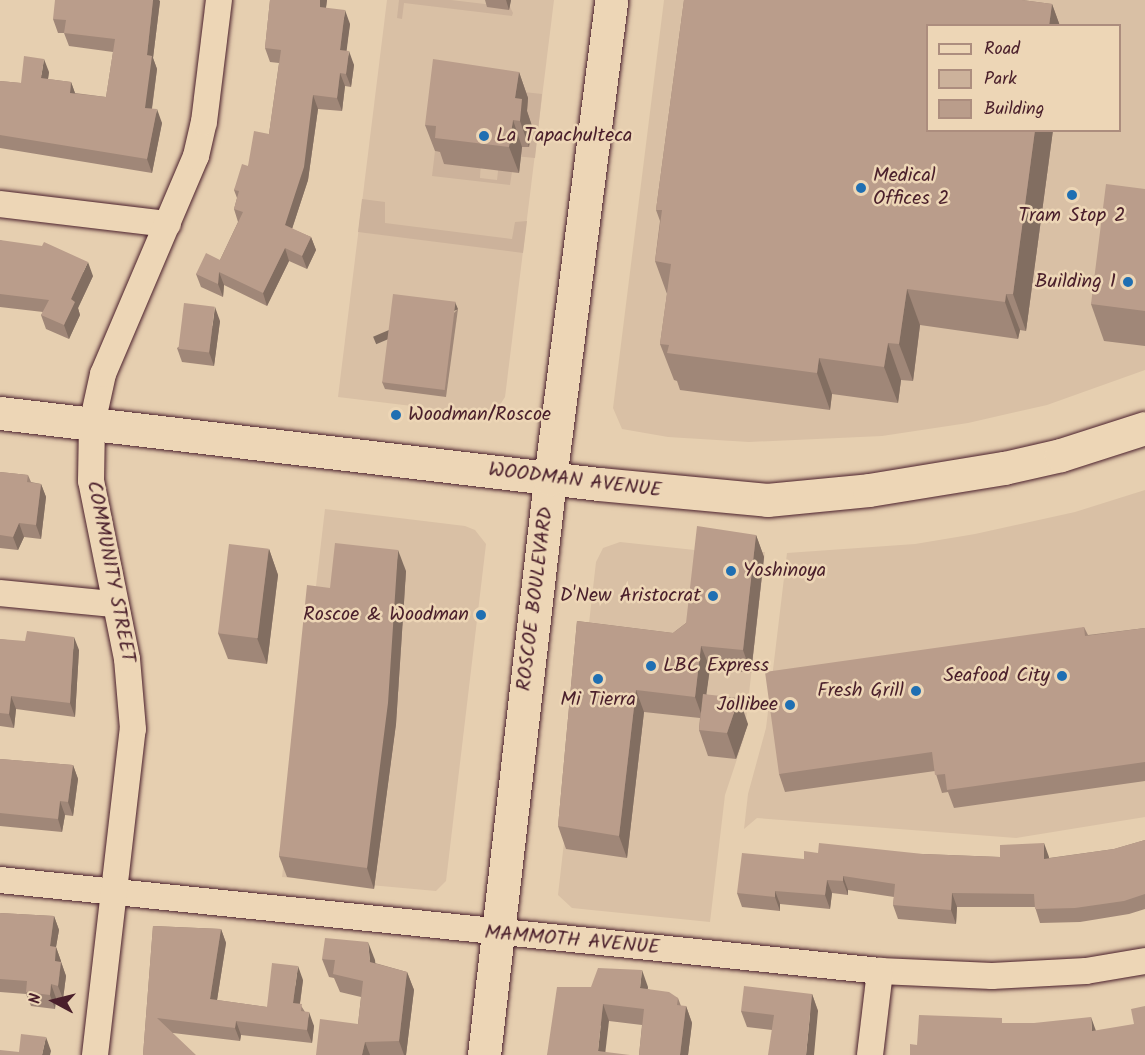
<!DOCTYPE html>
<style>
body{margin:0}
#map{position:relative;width:1145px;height:1055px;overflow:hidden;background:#e6cfb0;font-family:Kalam,sans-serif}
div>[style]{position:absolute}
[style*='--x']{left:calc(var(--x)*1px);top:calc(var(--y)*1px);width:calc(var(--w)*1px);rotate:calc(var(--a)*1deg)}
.built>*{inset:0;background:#d9c0a5}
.green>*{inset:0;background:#ccb29b}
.roads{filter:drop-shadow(0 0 2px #4a1f2b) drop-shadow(0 0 2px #4a1f2b)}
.minor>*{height:26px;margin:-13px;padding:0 13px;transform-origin:13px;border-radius:13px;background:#edd6b6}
.major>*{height:33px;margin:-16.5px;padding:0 16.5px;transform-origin:16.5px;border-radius:16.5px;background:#edd6b6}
.wall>*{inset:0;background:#a08778}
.shaded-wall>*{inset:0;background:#826e61;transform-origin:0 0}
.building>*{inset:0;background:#ba9d8b;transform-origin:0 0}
.dots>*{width:16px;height:16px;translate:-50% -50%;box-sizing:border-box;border:3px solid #edd6b6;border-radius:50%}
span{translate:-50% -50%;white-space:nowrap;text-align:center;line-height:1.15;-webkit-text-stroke:5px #edd6b6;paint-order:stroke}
.poi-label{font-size:20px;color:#4a1f2b}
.left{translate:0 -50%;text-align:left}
.right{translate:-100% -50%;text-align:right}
.street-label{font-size:20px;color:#4a1f2b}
.legend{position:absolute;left:926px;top:24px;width:195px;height:108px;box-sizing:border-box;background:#edd6b6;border:2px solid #ac8d7e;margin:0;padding:8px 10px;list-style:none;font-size:18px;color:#4a1f2b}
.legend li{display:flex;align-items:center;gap:12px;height:30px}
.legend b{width:30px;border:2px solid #ac8d7e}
.north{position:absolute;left:24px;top:971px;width:60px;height:60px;-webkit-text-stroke:4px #edd6b6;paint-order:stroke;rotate:277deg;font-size:16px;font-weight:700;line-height:24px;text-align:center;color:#4a1f2b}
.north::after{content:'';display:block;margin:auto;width:21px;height:27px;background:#4a1f2b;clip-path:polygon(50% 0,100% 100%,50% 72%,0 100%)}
</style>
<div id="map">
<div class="built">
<i style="clip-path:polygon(387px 0,554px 0,505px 397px,496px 411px,486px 415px,338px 397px)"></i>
<i style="clip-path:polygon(evenodd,664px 0,1145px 0,1145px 370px,1047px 405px,968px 423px,882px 436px,749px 442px,668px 437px,622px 429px,613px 408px,664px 0,928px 26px,1120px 26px,1120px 130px,928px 130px,928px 26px)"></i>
<i style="clip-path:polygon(1145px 490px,1145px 817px,1016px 838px,757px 818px,744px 829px,748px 794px,766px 728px,787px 553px,915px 544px,975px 534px,1075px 512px)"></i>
<i style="clip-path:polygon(325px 509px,465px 526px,475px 530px,486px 544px,446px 881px,436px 891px,282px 877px)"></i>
<i style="clip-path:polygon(620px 542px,704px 551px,765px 552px,744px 738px,725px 795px,710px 922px,572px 908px,558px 895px,596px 562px,603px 548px)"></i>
</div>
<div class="green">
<i style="clip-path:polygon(399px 0,451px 0,510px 7px,513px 13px,512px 16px,404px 3px,402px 19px,397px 18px)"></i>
<i style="clip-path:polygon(497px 89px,542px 94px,535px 158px,514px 156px,515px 146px,529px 147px,532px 126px)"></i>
<i style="clip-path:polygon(435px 151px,481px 161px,480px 178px,497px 180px,499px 163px,513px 165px,510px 185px,432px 176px)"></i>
<i style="clip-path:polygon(362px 199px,385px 202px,385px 223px,512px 239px,515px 222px,527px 221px,523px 253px,358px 232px)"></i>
</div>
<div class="roads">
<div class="minor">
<i style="--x:0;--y:204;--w:169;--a:6.8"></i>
<i style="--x:0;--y:593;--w:114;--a:5.6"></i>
<i style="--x:0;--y:880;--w:885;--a:5.9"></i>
<i style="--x:880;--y:971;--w:112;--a:2.6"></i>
<i style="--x:992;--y:976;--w:94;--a:-3"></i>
<i style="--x:1086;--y:971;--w:60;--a:-9.6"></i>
<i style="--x:95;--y:1055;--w:328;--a:-83.4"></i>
<i style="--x:133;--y:729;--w:70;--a:-94.9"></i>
<i style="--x:127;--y:659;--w:182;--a:-101.4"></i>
<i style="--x:91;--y:481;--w:57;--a:-89"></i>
<i style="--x:92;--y:424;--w:51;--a:-77.6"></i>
<i style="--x:103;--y:374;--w:237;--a:-66.9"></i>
<i style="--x:196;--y:156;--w:35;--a:-77"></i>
<i style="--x:204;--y:122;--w:123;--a:-83"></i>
<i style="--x:870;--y:1055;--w:85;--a:-83.2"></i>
</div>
<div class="major">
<i style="--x:0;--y:413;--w:603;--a:6.76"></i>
<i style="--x:599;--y:484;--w:169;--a:5.4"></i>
<i style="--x:767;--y:500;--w:102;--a:-5.6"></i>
<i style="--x:869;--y:490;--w:137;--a:-9.3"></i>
<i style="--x:1004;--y:468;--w:58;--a:-12.8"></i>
<i style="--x:1061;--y:455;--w:88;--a:-17.8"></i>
<i style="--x:484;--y:1055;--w:580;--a:-83.46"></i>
<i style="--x:550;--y:479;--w:483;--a:-82.7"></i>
</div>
</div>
<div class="wall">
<i style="clip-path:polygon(270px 0,327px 0,326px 8px,350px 24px,346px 51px,354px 65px,351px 87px,345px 86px,342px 111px,318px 109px,308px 180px,292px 229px,311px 237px,316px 250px,307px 269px,289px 261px,267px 306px,224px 285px,223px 297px,201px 287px,196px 274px,220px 260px,238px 222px,234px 209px,237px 198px,234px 190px,248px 166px,269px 134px,279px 63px,270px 62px,265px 48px)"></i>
<i style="clip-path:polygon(485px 0,511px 0,509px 10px,487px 7px)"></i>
<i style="clip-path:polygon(684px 0,1022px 0,1052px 4px,1060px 26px,927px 26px,927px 130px,1053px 130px,1026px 331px,1020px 330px,1018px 339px,920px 325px,913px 381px,901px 380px,898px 403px,832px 394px,830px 410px,680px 390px,677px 381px,674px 380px,660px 344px,667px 294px,655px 261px,660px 221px,656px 210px)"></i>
<i style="clip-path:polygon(82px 1px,160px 1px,153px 58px,157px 69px,152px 109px,162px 123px,152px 173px,0 148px,0 81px,21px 83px,49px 72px,48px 79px,71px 82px,75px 93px,106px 97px,113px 52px,69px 46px,64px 33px,58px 33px,53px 19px)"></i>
<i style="clip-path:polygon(519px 72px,528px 98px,527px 111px,532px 126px,529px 147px,522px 147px,519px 173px,444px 164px,440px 152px,435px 151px,425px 125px)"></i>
<i style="clip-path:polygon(1145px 189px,1145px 346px,1104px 341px,1091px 304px)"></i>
<i style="clip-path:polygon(0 240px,93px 276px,78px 308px,80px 315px,69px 339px,46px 329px,41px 315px,43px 312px,0 307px)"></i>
<i style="clip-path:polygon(458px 309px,446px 397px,385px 389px,382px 382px)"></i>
<i style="clip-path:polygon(220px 321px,214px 366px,182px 362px,177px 348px)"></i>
<i style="clip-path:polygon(0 472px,28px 475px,31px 482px,41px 484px,46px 497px,41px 539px,24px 537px,18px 550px,0 548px)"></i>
<i style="clip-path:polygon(756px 535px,764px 557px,751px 673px,710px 668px,706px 694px,748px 724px,736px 759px,708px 756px,699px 730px,700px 718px,644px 712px,627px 858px,566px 849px,558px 826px,577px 621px,673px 633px,686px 623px)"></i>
<i style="clip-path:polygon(269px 549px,278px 575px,267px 664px,228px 659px,218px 633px)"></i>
<i style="clip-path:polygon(406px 571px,396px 724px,374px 889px,287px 877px,279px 856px,330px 588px)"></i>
<i style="clip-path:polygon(1084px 627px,1088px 635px,1145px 628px,1145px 781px,954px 808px,948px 792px,942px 793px,935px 771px,785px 792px,779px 774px)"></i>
<i style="clip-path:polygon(0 639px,79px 650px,75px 717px,16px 709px,14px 728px,0 726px)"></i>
<i style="clip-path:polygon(0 759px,73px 765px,78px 779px,73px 816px,65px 815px,62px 832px,0 826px)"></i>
<i style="clip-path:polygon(1145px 840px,1145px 909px,1129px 914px,1080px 922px,1040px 923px,1035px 907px,957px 907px,956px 924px,898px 919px,893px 905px,894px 897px,848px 890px,848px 895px,832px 893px,830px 909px,780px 904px,780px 911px,742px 907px,737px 893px,804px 859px,818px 853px,923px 854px,1000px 857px,1049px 857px,1049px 858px,1114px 849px)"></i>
<i style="clip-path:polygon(0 913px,54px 916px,59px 930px,56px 947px,66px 976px,63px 999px,56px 998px,55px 1009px,31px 1006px,26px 994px,0 992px)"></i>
<i style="clip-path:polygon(153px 926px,221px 929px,226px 943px,217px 1000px,267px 1007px,303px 980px,300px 1004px,314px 1026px,312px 1043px,241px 1035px,240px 1041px,173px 1033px,143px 1055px)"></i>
<i style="clip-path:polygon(322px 959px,375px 960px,375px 963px,407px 972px,414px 990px,406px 1055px,316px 1055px,358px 1024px,361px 997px,340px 992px,334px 978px,329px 977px)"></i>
<i style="clip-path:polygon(591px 987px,648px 987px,647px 989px,678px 998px,681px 1006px,686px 1006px,692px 1023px,688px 1055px,639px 1055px,642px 1025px,609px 1021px,547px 1055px)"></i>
<i style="clip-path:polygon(812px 994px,818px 1011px,772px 1030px,747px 1027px,741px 1011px)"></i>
</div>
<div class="shaded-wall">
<i style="clip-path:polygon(153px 0,159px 0,160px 1px,153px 58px,157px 69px,150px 122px,145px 108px,147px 55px)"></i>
<i style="clip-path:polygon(320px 0,327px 0,324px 21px,320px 7px)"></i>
<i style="clip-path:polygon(506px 0,511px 0,509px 10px)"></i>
<i style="clip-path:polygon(1052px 4px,1060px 26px,1049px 26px)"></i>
<i style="clip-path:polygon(345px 10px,350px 24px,345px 63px,340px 50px)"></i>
<i style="clip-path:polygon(349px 51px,354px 65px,351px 87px,346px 74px)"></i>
<i style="clip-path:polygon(44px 59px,49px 72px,46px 92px,41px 78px)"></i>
<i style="clip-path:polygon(519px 72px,528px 98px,527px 111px,532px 126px,529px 147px,520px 121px,515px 98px)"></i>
<i style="clip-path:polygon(340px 73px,345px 86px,342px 111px,337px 98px)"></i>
<i style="clip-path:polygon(71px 82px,76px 96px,70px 93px)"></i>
<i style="clip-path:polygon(313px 95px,318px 109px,308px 180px,289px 238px,285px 225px)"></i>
<i style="clip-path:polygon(157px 109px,162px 123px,152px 173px,147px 159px)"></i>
<i style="clip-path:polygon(513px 120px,522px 147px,519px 173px,509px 147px)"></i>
<i style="clip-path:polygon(1035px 130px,1053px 130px,1026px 331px,1013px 294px)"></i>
<i style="clip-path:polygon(311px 237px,316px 250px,307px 269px,302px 256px)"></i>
<i style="clip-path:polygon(285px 248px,289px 261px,267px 306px,263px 293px)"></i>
<i style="clip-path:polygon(88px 262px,93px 276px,78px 308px,80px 315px,69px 339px,64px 325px,71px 299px)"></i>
<i style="clip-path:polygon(219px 272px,224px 285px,223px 297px,218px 284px)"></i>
<i style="clip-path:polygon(907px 289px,920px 325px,913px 381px,899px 344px)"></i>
<i style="clip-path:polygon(1006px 294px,1020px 330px,1018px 339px,1005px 302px)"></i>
<i style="left:455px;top:302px;width:8px;height:89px;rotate:67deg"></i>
<i style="clip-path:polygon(215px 307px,220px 321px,214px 366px,209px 352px)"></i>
<i style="clip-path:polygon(888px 343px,901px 380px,898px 403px,884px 367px)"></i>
<i style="clip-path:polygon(819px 358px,832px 394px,830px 410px,817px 373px)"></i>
<i style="clip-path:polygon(41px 484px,46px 497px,41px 539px,36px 525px)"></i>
<i style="clip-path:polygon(19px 523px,24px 537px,18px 550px,13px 537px)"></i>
<i style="clip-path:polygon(756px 535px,764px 557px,751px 673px,743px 650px)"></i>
<i style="clip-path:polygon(269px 549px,278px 575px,267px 664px,257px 638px)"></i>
<i style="clip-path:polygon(398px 550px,406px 571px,396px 724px,374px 889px,367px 868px)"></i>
<i style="clip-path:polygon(74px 637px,79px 650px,75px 717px,70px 703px)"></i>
<i style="clip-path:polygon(701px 646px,710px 668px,703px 719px,695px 697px)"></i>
<i style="clip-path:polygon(636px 690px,644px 712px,627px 858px,619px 836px)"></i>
<i style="clip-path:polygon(11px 696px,16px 709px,14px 728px,9px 714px)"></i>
<i style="clip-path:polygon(739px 698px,748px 724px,736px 759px,727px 733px)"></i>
<i style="clip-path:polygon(73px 765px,78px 779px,73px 816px,68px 802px)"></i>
<i style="clip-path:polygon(60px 801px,65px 815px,62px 832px,58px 819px)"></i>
<i style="clip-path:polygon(1044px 843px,1049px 857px,1049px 873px,1044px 859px)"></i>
<i style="clip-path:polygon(843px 876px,848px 890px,848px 895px,843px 881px)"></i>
<i style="clip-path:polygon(827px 880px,832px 893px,830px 909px,825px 895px)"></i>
<i style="clip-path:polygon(775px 891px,780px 904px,780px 911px,775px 897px)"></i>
<i style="clip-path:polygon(952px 893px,957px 907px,956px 924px,951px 910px)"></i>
<i style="clip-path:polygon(54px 916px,59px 930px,56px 947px,61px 961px,60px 975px,50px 946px)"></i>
<i style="clip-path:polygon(221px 929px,226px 943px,215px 1013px,210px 999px)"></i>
<i style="clip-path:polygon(368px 942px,375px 960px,377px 980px,370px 962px)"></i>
<i style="clip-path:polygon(61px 962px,66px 976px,63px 999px,58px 986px)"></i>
<i style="clip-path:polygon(298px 966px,303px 980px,298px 1017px,293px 1003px)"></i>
<i style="clip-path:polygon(642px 970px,648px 987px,646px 1005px,640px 988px)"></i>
<i style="clip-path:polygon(407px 972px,414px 990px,406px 1055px,404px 1055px,399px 1041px)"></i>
<i style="clip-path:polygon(51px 984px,56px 998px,55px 1009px,50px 995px)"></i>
<i style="clip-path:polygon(812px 994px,818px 1011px,814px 1055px,806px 1055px)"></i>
<i style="clip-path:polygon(603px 1004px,609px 1021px,605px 1055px,598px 1051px)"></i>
<i style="clip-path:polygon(686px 1006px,692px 1023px,688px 1055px,680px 1055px)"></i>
<i style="clip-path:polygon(309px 1012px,314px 1026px,312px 1043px,307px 1030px)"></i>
<i style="clip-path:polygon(1091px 1017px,1096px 1031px,1092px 1031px)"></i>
<i style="clip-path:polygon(236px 1021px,241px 1035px,240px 1041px,235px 1028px)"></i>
<i style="clip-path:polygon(46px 1037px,51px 1051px,50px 1055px,42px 1055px)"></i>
<i style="clip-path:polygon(365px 1042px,370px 1055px,362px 1055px)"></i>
</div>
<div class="building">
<i style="clip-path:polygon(55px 0,153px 0,147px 55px,152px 56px,145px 108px,157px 109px,147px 159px,0 135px,0 81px,21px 83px,24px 56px,44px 59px,41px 78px,71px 82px,70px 93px,106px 97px,115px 39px,64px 33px,66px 20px,53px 19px)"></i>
<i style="clip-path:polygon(270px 0,320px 0,320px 7px,345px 10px,340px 50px,349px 51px,346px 74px,340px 73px,337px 98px,313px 95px,304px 167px,285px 225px,311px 237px,302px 256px,285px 248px,263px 293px,219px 272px,218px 284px,196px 274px,206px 253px,220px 260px,243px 212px,234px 209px,239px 191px,234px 190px,242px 164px,248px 166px,254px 131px,269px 134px,281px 50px,265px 48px)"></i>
<i style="clip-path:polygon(684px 0,1022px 0,1052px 4px,1049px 26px,927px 26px,927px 130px,1035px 130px,1013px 294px,1006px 294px,1005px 302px,907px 289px,899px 344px,888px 343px,884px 367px,819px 358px,817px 373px,667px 353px,669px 345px,660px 344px,671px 264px,655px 261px,662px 210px,656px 210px)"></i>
<i style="clip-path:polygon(433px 59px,519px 72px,515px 98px,522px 99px,520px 121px,513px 120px,509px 147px,435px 138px,436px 126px,425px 125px)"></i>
<i style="clip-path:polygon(1106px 184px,1145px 189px,1145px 311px,1091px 304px)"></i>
<i style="clip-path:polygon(0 240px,42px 246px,44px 242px,88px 262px,71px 299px,75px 302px,64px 325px,41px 315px,49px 300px,0 294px)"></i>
<i style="left:393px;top:294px;width:63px;height:89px;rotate:7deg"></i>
<i style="left:184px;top:303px;width:31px;height:46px;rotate:7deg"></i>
<i style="clip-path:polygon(0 472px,28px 475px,27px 482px,41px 484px,36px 525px,19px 523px,13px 537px,0 535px)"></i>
<i style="clip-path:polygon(697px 526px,756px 535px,743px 650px,701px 646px,695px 697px,636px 690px,619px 836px,558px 826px,577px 621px,673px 633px,686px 623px)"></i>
<i style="clip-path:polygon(335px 543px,398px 550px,388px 703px,367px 868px,279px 856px,307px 585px,330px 588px)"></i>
<i style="left:229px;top:544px;width:40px;height:90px;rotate:7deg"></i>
<i style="clip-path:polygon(1084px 627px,1085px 636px,1145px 628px,1145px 762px,947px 790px,945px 774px,935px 775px,932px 752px,779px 774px,765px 672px)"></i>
<i style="clip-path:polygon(27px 631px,74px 637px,70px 703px,11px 696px,9px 714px,0 713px,0 639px,25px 641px)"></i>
<i style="clip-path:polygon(703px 694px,739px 698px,727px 733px,699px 730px)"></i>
<i style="clip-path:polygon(0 759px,73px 765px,68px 802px,60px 801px,58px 819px,0 813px)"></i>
<i style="clip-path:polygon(1145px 840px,1145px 894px,1124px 901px,1075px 908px,1035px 909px,1034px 894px,952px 893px,951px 910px,893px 905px,895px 884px,843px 876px,843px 881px,827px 880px,825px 895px,775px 891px,775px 897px,737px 893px,742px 853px,804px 859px,804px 851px,818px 853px,819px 843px,923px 854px,1000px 857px,1000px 845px,1044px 843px,1044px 859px,1114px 849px)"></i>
<i style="clip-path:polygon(0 913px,54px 916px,50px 946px,56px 947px,55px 961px,61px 962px,58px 986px,51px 984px,50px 995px,26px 992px,27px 981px,0 979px)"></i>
<i style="clip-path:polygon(153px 926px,221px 929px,210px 999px,267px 1007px,272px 963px,298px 966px,293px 1003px,302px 1004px,301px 1011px,309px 1012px,307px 1030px,236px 1021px,235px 1028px,157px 1018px,196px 1055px,143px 1055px)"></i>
<i style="clip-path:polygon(325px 938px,368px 942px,370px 962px,407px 972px,399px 1041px,365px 1042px,362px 1055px,316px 1055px,320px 1019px,358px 1024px,363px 981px,333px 974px,335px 960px,322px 959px)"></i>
<i style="clip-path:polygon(598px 968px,642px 970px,640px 988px,669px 992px,678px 998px,677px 1005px,686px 1006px,680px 1055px,639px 1055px,644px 1009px,603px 1004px,598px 1051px,630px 1055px,547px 1055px,557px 987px,591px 987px)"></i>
<i style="clip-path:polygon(744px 986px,812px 994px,806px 1055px,768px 1055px,774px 1015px,741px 1011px)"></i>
<i style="clip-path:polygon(1145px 1006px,1145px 1055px,910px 1055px,910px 1044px,917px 1045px,919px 1015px,1002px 1018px,1002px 1023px,1034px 1023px,1091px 1017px,1092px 1031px,1134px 1024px,1131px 1009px)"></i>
<i style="clip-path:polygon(21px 1034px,46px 1037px,42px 1055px,0 1055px,0 1050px,19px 1052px)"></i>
</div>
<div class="dots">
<i style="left:484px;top:136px;background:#1f6fb2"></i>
<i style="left:861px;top:188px;background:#1f6fb2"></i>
<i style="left:1072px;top:195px;background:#1f6fb2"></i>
<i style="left:1128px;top:282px;background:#1f6fb2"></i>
<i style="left:396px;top:415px;background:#1f6fb2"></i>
<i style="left:731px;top:571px;background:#1f6fb2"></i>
<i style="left:713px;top:596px;background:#1f6fb2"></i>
<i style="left:481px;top:615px;background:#1f6fb2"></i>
<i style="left:651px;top:666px;background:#1f6fb2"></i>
<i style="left:1062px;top:676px;background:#1f6fb2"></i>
<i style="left:598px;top:679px;background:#1f6fb2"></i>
<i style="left:916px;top:691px;background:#1f6fb2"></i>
<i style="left:790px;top:705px;background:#1f6fb2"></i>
</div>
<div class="poi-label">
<span class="left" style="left:496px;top:136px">La Tapachulteca</span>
<span class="left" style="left:873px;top:188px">Medical<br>Offices 2</span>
<span style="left:1072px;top:216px">Tram Stop 2</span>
<span class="right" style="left:1116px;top:282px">Building 1</span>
<span class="left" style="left:408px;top:415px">Woodman/Roscoe</span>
<span class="left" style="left:743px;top:571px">Yoshinoya</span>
<span class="right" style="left:701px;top:596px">D'New Aristocrat</span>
<span class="right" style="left:469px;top:615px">Roscoe &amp; Woodman</span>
<span class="left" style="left:663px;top:666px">LBC Express</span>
<span class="right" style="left:1050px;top:676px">Seafood City</span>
<span class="right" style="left:904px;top:691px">Fresh Grill</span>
<span style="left:598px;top:700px">Mi Tierra</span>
<span class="right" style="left:778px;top:705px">Jollibee</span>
</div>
<div class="street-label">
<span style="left:575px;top:481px;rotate:7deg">WOODMAN AVENUE</span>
<span style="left:110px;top:572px;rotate:79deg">COMMUNITY STREET</span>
<span style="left:536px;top:599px;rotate:-83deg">ROSCOE BOULEVARD</span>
<span style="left:572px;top:941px;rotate:5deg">MAMMOTH AVENUE</span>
</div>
<ul class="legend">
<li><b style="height:8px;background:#edd6b6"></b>Road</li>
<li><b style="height:16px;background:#ccb29b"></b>Park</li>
<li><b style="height:16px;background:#ba9d8b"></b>Building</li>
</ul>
<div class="north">N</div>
</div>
